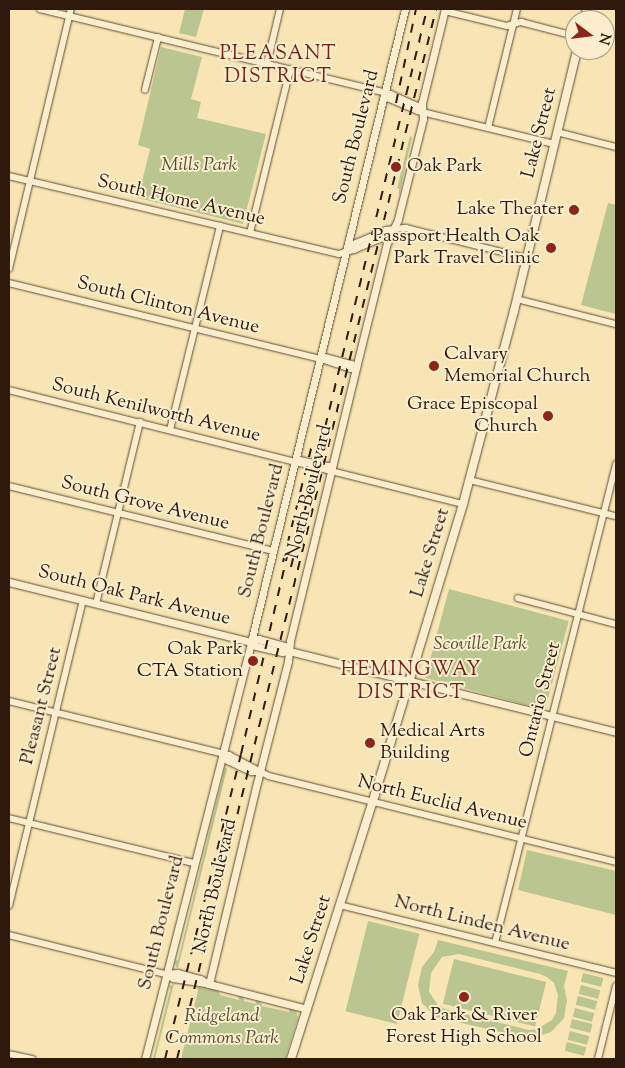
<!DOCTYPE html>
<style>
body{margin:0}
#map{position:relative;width:625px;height:1068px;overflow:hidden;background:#f8e5b3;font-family:"Sorts Mill Goudy",serif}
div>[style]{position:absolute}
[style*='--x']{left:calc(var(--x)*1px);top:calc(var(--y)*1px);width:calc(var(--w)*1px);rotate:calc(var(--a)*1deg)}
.green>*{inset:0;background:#b9c690;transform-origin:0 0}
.roads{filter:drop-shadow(0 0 1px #614c36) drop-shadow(0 0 1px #614c36)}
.minor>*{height:5.5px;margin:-2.75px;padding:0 2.75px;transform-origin:2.75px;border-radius:2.75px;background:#faeece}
.tertiary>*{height:7px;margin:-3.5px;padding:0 3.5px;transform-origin:3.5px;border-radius:3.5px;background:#faeece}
.secondary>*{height:8px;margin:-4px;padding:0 4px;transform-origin:4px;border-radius:4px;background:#faeece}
.rail>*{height:2px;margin-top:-1px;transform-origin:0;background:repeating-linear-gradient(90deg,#2f190d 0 9px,transparent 0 18px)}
.dots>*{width:14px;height:14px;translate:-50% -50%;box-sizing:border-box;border:2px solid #faeece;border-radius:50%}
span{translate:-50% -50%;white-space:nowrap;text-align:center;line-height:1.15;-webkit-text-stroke:4px #faeece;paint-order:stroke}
.street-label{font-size:19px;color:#2f190d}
.park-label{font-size:19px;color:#584d34;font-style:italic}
.poi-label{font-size:19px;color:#2f190d}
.left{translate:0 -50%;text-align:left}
.right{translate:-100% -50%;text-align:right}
.neighbourhood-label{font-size:20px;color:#7a1f14;letter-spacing:1px}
.frame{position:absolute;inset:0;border:10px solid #2f190d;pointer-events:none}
.north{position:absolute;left:565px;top:10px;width:50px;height:50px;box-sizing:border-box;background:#faeece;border:1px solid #a99981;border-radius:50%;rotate:105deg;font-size:14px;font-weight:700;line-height:20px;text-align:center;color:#2f190d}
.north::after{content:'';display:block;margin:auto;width:18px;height:22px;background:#8f2418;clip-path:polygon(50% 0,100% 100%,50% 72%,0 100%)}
</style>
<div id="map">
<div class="green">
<i style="clip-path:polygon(185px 9px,204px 9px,196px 37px,179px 33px)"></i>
<i style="clip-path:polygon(161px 47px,202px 57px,191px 99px,201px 102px,197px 118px,266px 134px,243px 224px,138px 198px,150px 149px,138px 145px)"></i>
<i style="clip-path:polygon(410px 136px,412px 137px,399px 196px,399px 189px,397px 188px)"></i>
<i style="clip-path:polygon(608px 203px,616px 205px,616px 314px,581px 305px)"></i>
<i style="left:449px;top:589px;width:124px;height:92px;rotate:15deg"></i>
<i style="clip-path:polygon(225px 767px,227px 769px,178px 968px,176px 967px,175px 961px,178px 960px)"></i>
<i style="clip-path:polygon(527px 850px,616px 871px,616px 915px,518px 890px)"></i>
<i style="left:368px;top:921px;width:53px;height:93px;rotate:14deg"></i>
<i style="clip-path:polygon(evenodd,438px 940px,568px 971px,564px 986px,567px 1000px,564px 1018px,551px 1032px,530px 1039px,436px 1017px,422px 1003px,418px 985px,422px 967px,434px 952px,438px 940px,459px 954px,540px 974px,547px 977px,554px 983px,558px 995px,556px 1013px,552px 1020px,537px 1029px,529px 1030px,445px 1009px,438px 1005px,429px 992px,431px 973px,442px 957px,459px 954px)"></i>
<i style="left:454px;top:959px;width:95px;height:46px;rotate:14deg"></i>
<i style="left:583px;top:973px;width:21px;height:9px;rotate:14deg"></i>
<i style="clip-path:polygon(174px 984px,155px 1059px,153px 1059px,170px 990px,169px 986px)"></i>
<i style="left:581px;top:985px;width:20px;height:9px;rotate:15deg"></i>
<i style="clip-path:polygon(197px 987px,218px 990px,220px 995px,239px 1000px,238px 996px,243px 997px,244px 1001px,256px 1004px,255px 1000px,260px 1001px,262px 1006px,289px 1012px,289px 1008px,296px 1010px,298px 1018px,285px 1059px,181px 1059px,198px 991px)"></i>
<i style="left:578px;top:996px;width:20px;height:9px;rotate:15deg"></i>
<i style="left:575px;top:1008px;width:20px;height:9px;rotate:15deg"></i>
<i style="left:572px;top:1019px;width:21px;height:9px;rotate:14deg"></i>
<i style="left:570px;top:1031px;width:20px;height:9px;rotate:15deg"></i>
<i style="left:567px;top:1042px;width:20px;height:9px;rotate:15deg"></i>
</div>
<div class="roads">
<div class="minor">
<i style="--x:40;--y:9;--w:361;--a:13.6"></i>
<i style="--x:391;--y:94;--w:30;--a:24"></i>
<i style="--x:418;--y:106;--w:7;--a:45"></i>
<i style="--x:445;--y:11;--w:64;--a:13.6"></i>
<i style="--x:507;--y:26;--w:15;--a:-16"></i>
<i style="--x:521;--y:22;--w:56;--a:14.5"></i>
<i style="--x:267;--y:64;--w:57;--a:-76.7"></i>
<i style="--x:145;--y:90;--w:54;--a:-76"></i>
<i style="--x:384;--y:93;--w:8;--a:45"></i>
<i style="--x:390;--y:99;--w:30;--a:23"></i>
<i style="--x:418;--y:111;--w:140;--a:13.6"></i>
<i style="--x:488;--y:128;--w:122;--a:-76.3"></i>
<i style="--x:557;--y:132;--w:61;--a:14.3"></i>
<i style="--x:9;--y:176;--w:339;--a:13.3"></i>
<i style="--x:339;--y:254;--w:16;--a:-15"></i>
<i style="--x:354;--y:250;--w:33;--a:-23"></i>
<i style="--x:384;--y:237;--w:10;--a:-37"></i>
<i style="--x:250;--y:233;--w:168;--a:-76.2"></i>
<i style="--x:347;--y:250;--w:11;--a:-38"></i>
<i style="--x:356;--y:243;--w:33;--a:-23"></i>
<i style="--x:386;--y:230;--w:20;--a:-6"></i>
<i style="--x:406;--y:228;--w:124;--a:14"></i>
<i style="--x:9;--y:269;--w:267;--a:-76.6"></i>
<i style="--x:9;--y:283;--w:321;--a:13.7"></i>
<i style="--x:321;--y:359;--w:32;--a:18"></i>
<i style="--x:351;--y:369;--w:5;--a:-11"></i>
<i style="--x:517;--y:299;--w:102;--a:14.2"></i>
<i style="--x:321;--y:359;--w:4;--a:-27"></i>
<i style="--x:325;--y:357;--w:28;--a:15"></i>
<i style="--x:352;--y:364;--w:6;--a:45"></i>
<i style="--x:9;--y:390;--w:468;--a:14.1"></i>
<i style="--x:170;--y:430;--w:210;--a:-76.2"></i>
<i style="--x:296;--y:461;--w:4;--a:-14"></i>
<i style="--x:300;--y:460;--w:30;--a:12"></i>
<i style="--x:329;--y:466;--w:5;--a:53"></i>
<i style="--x:470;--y:480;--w:150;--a:13.9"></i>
<i style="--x:9;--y:486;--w:273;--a:13.8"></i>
<i style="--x:518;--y:598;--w:101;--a:14.9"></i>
<i style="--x:96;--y:604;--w:187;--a:-76.4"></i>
<i style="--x:9;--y:701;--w:227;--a:13.8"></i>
<i style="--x:229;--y:755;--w:45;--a:27.7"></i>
<i style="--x:269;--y:776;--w:357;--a:13.9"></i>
<i style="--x:223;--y:755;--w:8;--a:50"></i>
<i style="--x:228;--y:761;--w:26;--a:25"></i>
<i style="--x:252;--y:772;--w:8;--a:0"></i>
<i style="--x:9;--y:818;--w:190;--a:13.7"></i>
<i style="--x:340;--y:905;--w:284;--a:13.8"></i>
<i style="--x:9;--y:906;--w:314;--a:-76.4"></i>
<i style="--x:9;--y:935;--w:162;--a:14"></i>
<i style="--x:495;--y:943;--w:494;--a:-75.8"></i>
<i style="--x:9;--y:1054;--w:24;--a:12"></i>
<i style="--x:598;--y:1059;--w:75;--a:-76.1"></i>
</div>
<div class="tertiary">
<i style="--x:9;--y:582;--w:249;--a:13.9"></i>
<i style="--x:251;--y:642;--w:6;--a:39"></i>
<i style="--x:256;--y:646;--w:27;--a:13"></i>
<i style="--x:282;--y:652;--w:7;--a:-8"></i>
<i style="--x:289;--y:651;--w:337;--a:13.9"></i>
<i style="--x:251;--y:642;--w:8;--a:-23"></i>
<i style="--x:258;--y:639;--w:27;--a:15"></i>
<i style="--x:284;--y:646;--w:7;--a:45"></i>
<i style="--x:166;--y:974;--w:8;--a:30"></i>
<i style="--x:173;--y:978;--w:36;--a:9"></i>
<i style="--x:209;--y:984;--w:101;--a:14.3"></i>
<i style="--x:166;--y:974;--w:11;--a:-5"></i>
<i style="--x:177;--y:973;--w:24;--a:15"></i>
<i style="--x:200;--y:979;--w:10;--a:29"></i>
<i style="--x:209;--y:984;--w:207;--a:-76.6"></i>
<i style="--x:257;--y:783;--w:126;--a:-75.7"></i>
<i style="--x:288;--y:661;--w:20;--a:-84"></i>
<i style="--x:290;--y:641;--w:281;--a:-76.4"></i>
<i style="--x:356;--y:368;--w:129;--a:-76.1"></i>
<i style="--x:387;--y:243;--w:26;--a:-65"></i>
<i style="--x:398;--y:219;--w:103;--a:-76"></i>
<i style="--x:423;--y:119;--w:16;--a:-94"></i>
<i style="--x:422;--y:103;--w:97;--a:-76.3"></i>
<i style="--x:145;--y:1059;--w:430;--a:-75.7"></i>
<i style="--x:251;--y:642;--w:651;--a:-76.33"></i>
</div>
<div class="secondary">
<i style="--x:584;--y:20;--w:11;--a:-75"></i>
<i style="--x:291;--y:1059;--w:278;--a:-72.4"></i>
<i style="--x:375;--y:794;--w:303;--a:-73.1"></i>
<i style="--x:463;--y:504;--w:200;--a:-75.2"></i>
<i style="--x:514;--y:311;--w:268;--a:-76.4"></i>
</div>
</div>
<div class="rail">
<i style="--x:396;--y:103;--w:96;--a:-78"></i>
<i style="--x:283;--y:562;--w:121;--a:-76.1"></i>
<i style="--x:291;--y:567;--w:574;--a:-76.3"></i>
<i style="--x:165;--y:1059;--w:314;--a:-76"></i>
<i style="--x:241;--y:754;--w:203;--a:-76.9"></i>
<i style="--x:177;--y:1059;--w:1081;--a:-76.14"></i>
</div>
<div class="dots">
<i style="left:396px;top:167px;background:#8f2418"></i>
<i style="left:574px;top:210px;background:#8f2418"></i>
<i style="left:551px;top:248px;background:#8f2418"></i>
<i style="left:434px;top:366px;background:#8f2418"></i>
<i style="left:548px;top:416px;background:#8f2418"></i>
<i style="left:253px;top:661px;background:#8f2418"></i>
<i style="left:370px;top:743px;background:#8f2418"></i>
<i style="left:464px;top:997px;background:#8f2418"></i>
</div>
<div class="street-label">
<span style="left:540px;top:133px;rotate:-76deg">Lake Street</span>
<span style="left:357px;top:137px;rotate:-76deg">South Boulevard</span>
<span style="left:181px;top:201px;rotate:13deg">South Home Avenue</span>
<span style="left:168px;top:306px;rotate:14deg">South Clinton Avenue</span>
<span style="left:156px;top:411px;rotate:14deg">South Kenilworth Avenue</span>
<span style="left:310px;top:492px;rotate:-76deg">North Boulevard</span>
<span style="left:145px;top:504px;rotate:14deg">South Grove Avenue</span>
<span style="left:262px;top:531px;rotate:-76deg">South Boulevard</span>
<span style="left:431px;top:553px;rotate:-73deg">Lake Street</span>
<span style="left:134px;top:596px;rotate:14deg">South Oak Park Avenue</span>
<span style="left:541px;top:700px;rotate:-76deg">Ontario Street</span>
<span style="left:42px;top:706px;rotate:-76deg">Pleasant Street</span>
<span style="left:442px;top:803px;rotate:14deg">North Euclid Avenue</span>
<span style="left:216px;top:886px;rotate:-77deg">North Boulevard</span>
<span style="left:162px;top:923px;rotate:-76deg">South Boulevard</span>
<span style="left:482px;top:924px;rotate:14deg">North Linden Avenue</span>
<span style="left:312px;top:940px;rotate:-72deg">Lake Street</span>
</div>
<div class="park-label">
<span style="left:199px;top:166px">Mills Park</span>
<span style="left:480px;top:645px">Scoville Park</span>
<span style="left:222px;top:1028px">Ridgeland<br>Commons Park</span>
</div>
<div class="poi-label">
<span class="left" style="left:407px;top:167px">Oak Park</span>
<span class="right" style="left:564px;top:210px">Lake Theater</span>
<span class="right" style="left:540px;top:248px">Passport Health Oak<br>Park Travel Clinic</span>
<span class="left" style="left:444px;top:366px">Calvary<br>Memorial Church</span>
<span class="right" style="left:538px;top:416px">Grace Episcopal<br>Church</span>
<span class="right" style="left:243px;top:661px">Oak Park<br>CTA Station</span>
<span class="left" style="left:380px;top:743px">Medical Arts<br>Building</span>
<span style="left:464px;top:1027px">Oak Park &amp; River<br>Forest High School</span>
</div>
<div class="neighbourhood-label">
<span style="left:278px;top:66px">PLEASANT<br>DISTRICT</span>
<span style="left:411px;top:682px">HEMINGWAY<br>DISTRICT</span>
</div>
<div class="frame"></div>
<div class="north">N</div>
</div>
